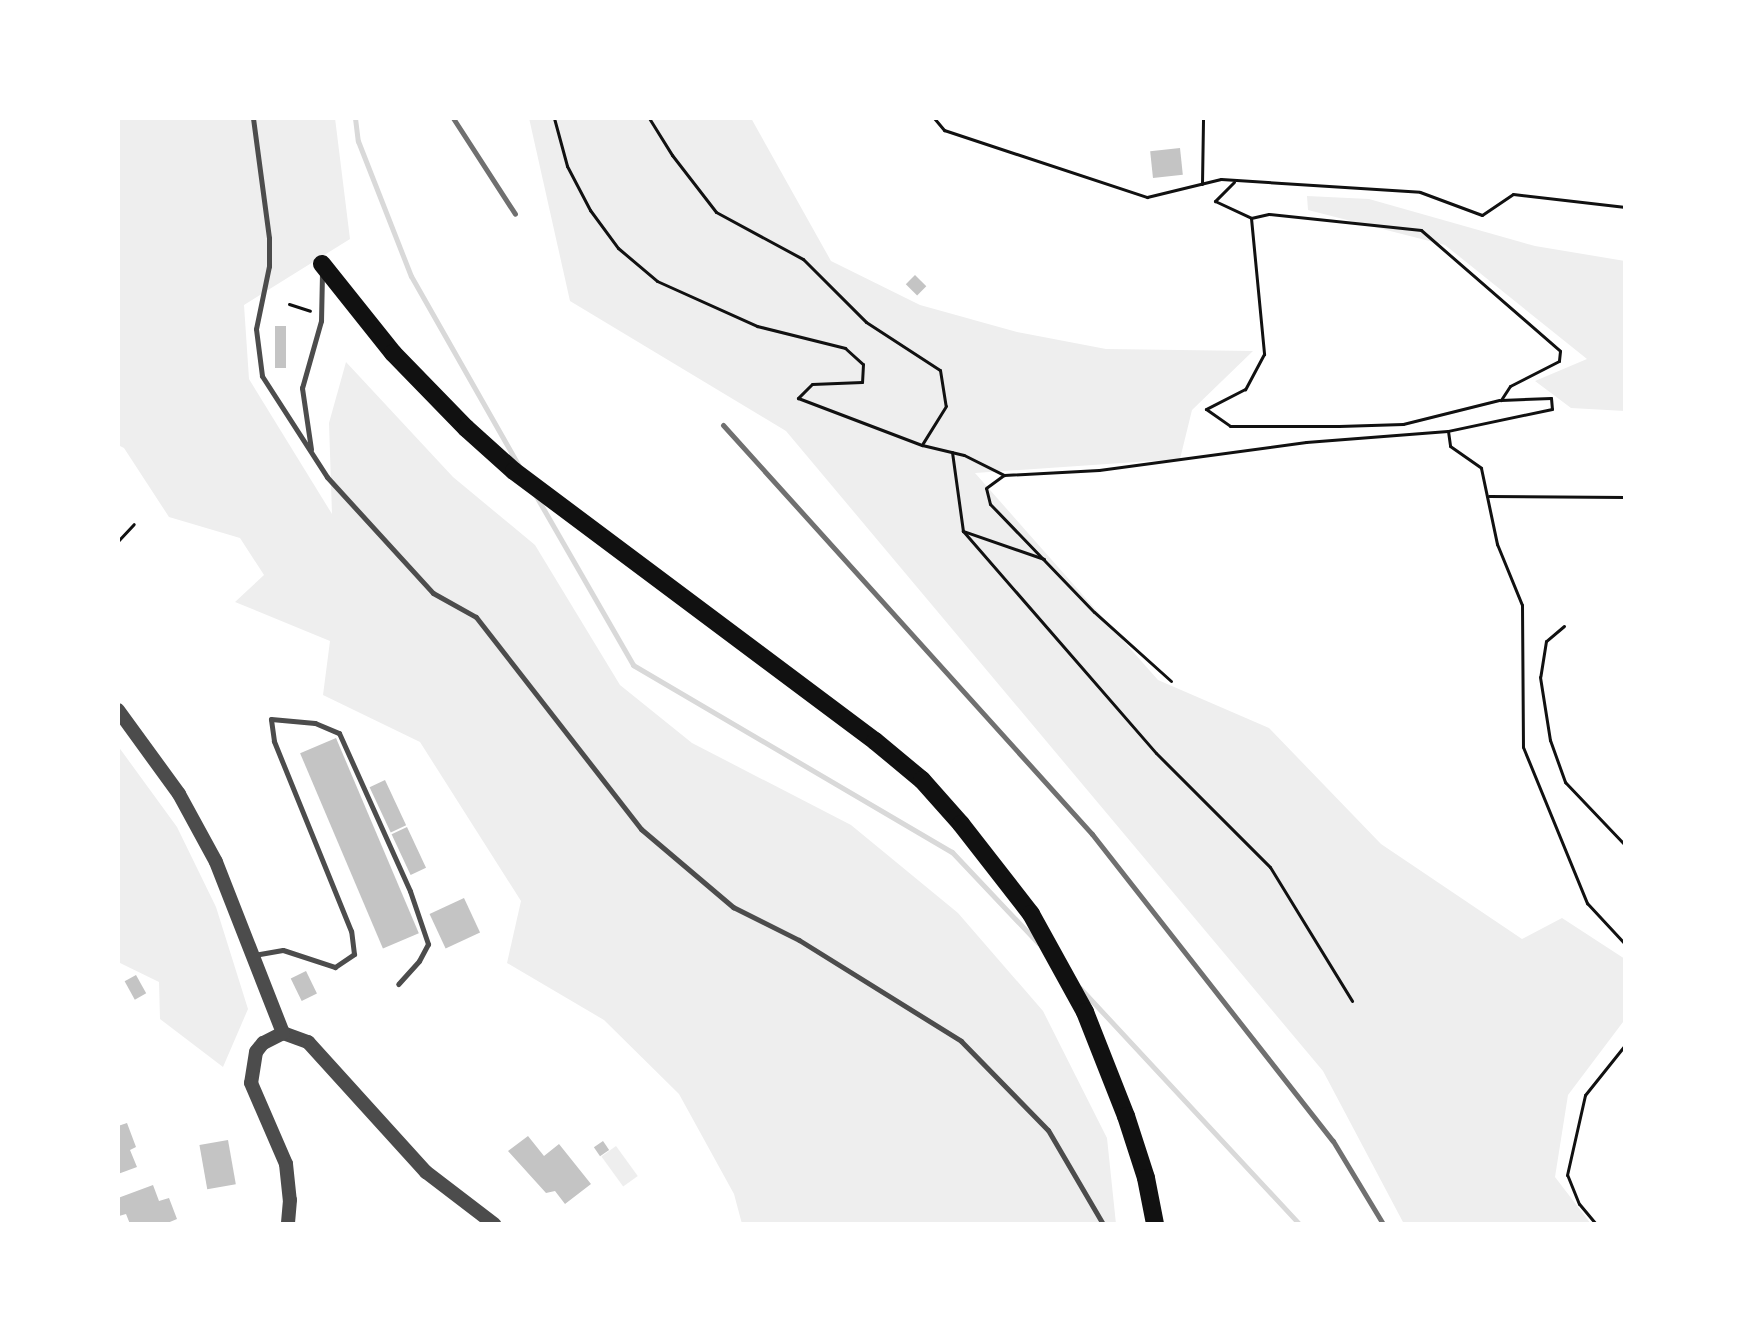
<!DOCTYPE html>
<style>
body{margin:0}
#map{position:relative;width:1743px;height:1342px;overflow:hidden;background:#fff;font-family:Arial,sans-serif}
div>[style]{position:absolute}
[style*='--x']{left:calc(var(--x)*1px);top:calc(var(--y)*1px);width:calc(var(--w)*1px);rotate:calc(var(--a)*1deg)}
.green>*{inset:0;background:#eee;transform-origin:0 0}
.stream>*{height:5px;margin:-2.5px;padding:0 2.5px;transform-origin:2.5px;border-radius:2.5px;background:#d9d9d9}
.building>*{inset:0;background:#c4c4c4;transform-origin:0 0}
.path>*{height:3px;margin:-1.5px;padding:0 1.5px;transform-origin:1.5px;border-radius:1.5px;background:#111}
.service>*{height:5px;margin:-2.5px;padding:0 2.5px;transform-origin:2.5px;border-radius:2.5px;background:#4c4c4c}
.tertiary>*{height:14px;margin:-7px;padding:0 7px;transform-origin:7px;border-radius:7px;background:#4c4c4c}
.trunk>*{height:18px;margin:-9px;padding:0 9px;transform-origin:9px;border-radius:9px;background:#111}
.rail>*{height:5px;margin:-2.5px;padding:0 2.5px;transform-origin:2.5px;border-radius:2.5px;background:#707070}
span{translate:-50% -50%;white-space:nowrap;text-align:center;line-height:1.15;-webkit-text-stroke:8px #fff;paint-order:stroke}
.frame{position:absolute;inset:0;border:120px solid #fff;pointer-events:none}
</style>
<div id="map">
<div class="green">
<i style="clip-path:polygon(118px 118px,335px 118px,350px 239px,244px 305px,249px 379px,332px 514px,329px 423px,346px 362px,453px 477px,535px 545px,620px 685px,692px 743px,851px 825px,958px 913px,1043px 1011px,1107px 1138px,1116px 1224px,742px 1224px,734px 1194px,679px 1094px,604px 1020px,507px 963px,521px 901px,420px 742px,323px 695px,330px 641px,235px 602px,264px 575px,240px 538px,169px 517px,124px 448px,118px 445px)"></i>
<i style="clip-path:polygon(529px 118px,751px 118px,831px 261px,920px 305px,1017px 332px,1106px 349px,1253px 351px,1192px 410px,1180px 459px,975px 473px,1158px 680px,1269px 728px,1381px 844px,1522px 939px,1562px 918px,1625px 959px,1623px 1022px,1568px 1095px,1555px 1177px,1591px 1224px,1404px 1224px,1323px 1071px,786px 431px,570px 301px)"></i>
<i style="clip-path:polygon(1307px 196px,1369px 199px,1535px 246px,1625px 261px,1625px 411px,1571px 408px,1535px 381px,1587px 359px,1445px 245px,1308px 210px)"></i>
<i style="clip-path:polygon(118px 746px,177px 827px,216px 907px,248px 1009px,223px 1067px,160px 1019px,159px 982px,118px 962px)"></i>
<i style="left:616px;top:1146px;width:37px;height:18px;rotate:54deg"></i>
</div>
<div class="stream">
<i style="--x:355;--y:118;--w:23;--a:83"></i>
<i style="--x:358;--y:141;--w:145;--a:68.6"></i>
<i style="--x:411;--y:276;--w:219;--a:60.4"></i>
<i style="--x:536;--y:496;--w:195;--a:60.1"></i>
<i style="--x:633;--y:665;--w:370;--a:30.4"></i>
<i style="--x:952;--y:852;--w:125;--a:46.6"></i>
<i style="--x:1080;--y:988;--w:322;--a:47.1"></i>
</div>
<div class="building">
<i style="left:1180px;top:148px;width:27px;height:30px;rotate:84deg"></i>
<i style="left:915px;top:275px;width:16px;height:13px;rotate:45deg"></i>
<i style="left:275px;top:326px;width:11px;height:42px"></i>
<i style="left:336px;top:738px;width:212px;height:39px;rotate:67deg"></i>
<i style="left:385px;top:780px;width:50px;height:17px;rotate:65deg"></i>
<i style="left:407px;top:827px;width:45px;height:17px;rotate:65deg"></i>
<i style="left:464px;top:898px;width:38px;height:38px;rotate:65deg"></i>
<i style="left:306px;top:971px;width:25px;height:17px;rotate:64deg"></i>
<i style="left:136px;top:975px;width:21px;height:13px;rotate:61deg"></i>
<i style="clip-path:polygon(127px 1123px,136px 1147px,130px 1150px,137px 1167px,118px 1174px,118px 1126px)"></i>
<i style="clip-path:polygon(528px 1136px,544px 1156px,559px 1144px,591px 1184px,565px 1204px,555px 1191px,546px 1193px,508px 1151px)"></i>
<i style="left:228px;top:1140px;width:45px;height:29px;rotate:80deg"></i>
<i style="left:603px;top:1141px;width:11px;height:11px;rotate:56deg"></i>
<i style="clip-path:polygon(153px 1185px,159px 1201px,169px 1198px,177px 1219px,165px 1224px,130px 1224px,126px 1214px,119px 1216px,118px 1198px)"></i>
</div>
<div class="path">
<i style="--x:554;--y:118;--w:50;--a:74.8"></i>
<i style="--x:567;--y:166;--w:50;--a:62.4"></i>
<i style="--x:590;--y:210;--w:47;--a:53.6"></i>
<i style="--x:618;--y:248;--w:51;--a:40.2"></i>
<i style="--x:657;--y:281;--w:110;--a:24.2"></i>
<i style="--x:757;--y:326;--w:91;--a:14"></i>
<i style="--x:845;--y:348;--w:24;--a:42"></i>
<i style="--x:863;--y:364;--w:18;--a:93"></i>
<i style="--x:862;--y:382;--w:50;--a:177.7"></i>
<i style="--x:812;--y:384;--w:20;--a:135"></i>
<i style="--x:798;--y:398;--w:133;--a:20.8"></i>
<i style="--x:922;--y:445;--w:43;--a:13.4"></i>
<i style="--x:964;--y:455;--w:45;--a:26.6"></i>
<i style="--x:649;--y:118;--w:44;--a:58.1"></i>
<i style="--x:672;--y:155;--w:72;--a:52.3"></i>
<i style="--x:716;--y:212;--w:99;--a:28.4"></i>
<i style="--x:803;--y:259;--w:89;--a:45"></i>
<i style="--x:866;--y:322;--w:88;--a:33"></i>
<i style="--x:940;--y:370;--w:36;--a:81"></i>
<i style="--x:946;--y:406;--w:44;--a:121.9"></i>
<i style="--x:934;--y:118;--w:16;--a:50"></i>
<i style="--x:944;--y:130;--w:214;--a:18.3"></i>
<i style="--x:1147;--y:197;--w:76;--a:-13.7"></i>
<i style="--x:1221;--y:179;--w:199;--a:3.7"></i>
<i style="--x:1420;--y:192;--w:66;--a:20.4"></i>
<i style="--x:1482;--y:215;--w:37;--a:-34"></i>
<i style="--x:1513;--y:194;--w:113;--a:6.6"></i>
<i style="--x:1234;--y:182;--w:27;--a:135"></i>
<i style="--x:1215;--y:201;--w:40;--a:25"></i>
<i style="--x:1251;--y:218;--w:137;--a:84.5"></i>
<i style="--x:1264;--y:354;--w:40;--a:118"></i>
<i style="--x:1245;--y:389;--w:44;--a:152.9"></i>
<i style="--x:1206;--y:409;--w:29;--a:35"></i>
<i style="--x:1230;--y:426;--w:109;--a:0"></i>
<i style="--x:1339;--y:426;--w:64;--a:-1.8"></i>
<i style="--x:1403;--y:424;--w:99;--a:-14"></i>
<i style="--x:1202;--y:184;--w:66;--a:-89.1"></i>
<i style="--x:1251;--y:218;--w:18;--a:-13"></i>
<i style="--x:1269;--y:214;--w:153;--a:6"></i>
<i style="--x:1421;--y:230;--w:184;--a:41"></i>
<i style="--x:1560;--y:351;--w:10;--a:96"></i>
<i style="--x:1559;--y:361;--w:55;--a:153"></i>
<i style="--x:1510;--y:386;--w:17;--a:123"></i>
<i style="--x:1501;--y:400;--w:50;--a:-2.3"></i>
<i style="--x:1551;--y:398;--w:11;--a:85"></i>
<i style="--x:1552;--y:409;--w:106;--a:168.1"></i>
<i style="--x:1448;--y:431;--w:15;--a:82"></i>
<i style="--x:1450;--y:446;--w:38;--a:35"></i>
<i style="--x:1481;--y:468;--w:78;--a:78.1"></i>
<i style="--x:1497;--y:544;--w:66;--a:67.7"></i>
<i style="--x:1522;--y:605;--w:142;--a:89.6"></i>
<i style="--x:1523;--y:747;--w:169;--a:67.7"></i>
<i style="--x:1587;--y:903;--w:56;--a:47.2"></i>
<i style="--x:289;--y:304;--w:22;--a:18"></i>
<i style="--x:952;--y:452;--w:80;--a:82.1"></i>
<i style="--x:1489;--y:496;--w:136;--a:0.4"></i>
<i style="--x:118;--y:541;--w:23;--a:-47"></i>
<i style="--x:1044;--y:559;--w:86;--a:-160.9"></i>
<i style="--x:963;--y:531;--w:294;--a:49"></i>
<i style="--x:1156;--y:753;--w:161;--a:45"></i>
<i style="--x:1270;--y:867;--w:157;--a:58.5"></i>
<i style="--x:1564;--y:626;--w:23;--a:140"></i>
<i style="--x:1546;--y:641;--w:36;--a:99"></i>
<i style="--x:1540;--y:677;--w:64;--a:81"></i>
<i style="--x:1550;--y:740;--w:45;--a:70.3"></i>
<i style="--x:1565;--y:782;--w:87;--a:46.4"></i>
<i style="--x:1171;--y:681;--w:103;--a:-138.1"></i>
<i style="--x:1094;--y:612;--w:150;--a:-133.9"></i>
<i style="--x:990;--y:504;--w:16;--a:-104"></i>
<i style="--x:986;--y:488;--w:22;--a:-36"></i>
<i style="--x:1004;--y:475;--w:95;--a:-3"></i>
<i style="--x:1099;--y:470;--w:209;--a:-7.7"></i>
<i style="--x:1306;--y:442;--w:142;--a:-4.4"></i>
<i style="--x:1596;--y:1224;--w:26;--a:-130"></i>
<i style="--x:1579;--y:1204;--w:31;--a:-112"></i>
<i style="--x:1567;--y:1175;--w:82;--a:-77.3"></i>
<i style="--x:1585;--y:1095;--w:64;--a:-51.3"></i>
</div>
<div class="service">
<i style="--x:253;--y:118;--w:121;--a:82.4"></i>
<i style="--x:269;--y:238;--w:28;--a:90"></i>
<i style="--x:269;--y:266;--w:64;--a:101.7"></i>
<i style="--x:256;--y:329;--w:47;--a:82.7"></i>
<i style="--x:262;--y:376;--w:120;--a:57.2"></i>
<i style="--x:327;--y:477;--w:157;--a:47.6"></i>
<i style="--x:433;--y:593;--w:49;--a:29.2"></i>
<i style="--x:476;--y:617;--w:269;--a:52.1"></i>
<i style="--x:641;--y:829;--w:121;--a:40.3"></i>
<i style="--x:733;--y:907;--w:74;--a:26.6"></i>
<i style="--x:799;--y:940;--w:191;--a:31.9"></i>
<i style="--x:961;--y:1041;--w:124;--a:45.7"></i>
<i style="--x:1048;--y:1130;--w:109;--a:59.7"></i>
<i style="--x:311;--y:449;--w:62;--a:-98.4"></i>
<i style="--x:302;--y:388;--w:70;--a:-74.2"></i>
<i style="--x:321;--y:321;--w:47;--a:-88.8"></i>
<i style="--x:254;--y:955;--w:29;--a:-10"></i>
<i style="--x:283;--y:950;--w:55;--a:18.1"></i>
<i style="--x:335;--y:967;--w:23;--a:-34"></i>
<i style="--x:354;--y:954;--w:23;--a:-97"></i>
<i style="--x:351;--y:931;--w:205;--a:-112.1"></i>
<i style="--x:274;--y:741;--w:22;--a:-98"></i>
<i style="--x:271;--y:719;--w:44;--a:5.2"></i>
<i style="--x:315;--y:723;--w:26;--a:23"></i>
<i style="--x:339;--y:733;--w:173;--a:65.8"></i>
<i style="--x:410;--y:891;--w:56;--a:71.2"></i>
<i style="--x:428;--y:944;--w:19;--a:118"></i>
<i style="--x:419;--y:961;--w:31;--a:132"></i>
</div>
<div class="tertiary">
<i style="--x:118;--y:710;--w:104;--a:54"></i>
<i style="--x:179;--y:794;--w:77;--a:61.4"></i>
<i style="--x:216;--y:862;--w:184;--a:68.6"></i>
<i style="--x:283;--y:1033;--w:27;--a:20"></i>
<i style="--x:308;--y:1042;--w:176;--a:47.8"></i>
<i style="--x:426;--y:1172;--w:86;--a:37.4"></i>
<i style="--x:283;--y:1033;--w:22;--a:153"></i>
<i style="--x:263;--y:1043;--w:11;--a:128"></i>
<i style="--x:256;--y:1052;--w:31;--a:99"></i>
<i style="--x:251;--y:1083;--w:88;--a:66.6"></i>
<i style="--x:286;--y:1164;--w:36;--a:84"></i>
<i style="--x:290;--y:1200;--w:24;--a:95"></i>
</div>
<div class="trunk">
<i style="--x:322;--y:264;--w:114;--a:51.4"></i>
<i style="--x:393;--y:353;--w:105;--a:45.8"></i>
<i style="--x:466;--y:428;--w:64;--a:41.9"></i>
<i style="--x:514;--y:471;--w:451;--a:36.8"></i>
<i style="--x:875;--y:741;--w:61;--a:39.7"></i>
<i style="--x:922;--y:780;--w:59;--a:48.4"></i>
<i style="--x:961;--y:824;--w:114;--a:52.1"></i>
<i style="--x:1031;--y:914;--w:112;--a:61.1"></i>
<i style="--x:1085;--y:1012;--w:112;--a:68.5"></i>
<i style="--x:1126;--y:1116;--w:65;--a:72.1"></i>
<i style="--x:1146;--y:1178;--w:47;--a:78.9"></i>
</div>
<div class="rail">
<i style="--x:453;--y:118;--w:114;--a:57.1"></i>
<i style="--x:723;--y:425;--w:551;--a:47.94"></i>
<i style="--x:1092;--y:834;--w:390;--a:51.9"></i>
<i style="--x:1333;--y:1141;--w:97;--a:58.9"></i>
</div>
<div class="frame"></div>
</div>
